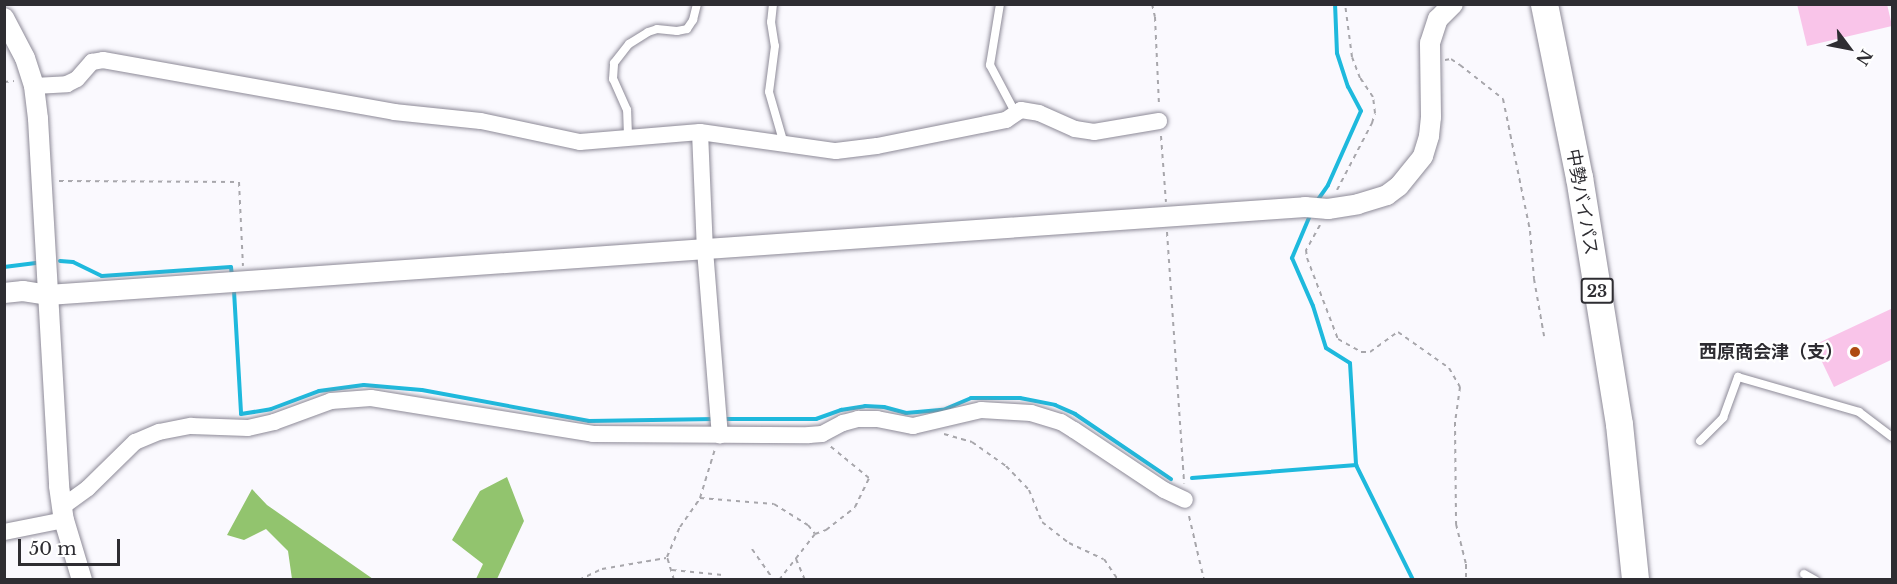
<!DOCTYPE html>
<meta charset="utf-8">
<style>
body{margin:0}
#map{position:relative;width:1897px;height:584px;overflow:hidden;background:#faf9fe;font-family:"Libre Baskerville","Noto Sans JP",serif}
div>[style]{position:absolute}
[style*='--x']{left:calc(var(--x)*1px);top:calc(var(--y)*1px);width:calc(var(--w)*1px);rotate:calc(var(--a)*1deg)}
.forest>*{inset:0;background:#92c46e}
.stream>*{height:4px;margin:-2px;padding:0 2px;transform-origin:2px;border-radius:2px;background:#1eb9dd}
.building>*{inset:0;background:#f9c4e9}
.path>*{height:2px;margin-top:-1px;transform-origin:0;background:repeating-linear-gradient(90deg,#a7a6ab 0 4.5px,transparent 0 9px)}
.roads{filter:drop-shadow(0 0 2px #8d8a97) drop-shadow(0 0 2px #8d8a97)}
.service>*{height:8px;margin:-4px;padding:0 4px;transform-origin:4px;border-radius:4px;background:#fff}
.minor>*{height:16px;margin:-8px;padding:0 8px;transform-origin:8px;border-radius:8px;background:#fff}
.tertiary>*{height:20px;margin:-10px;padding:0 10px;transform-origin:10px;border-radius:10px;background:#fff}
.trunk>*{height:27px;margin:-13.5px;padding:0 13.5px;transform-origin:13.5px;border-radius:13.5px;background:#fff}
.dots>*{width:16px;height:16px;translate:-50% -50%;box-sizing:border-box;border:3px solid #fff;border-radius:50%}
span{translate:-50% -50%;white-space:nowrap;text-align:center;line-height:1.15;-webkit-text-stroke:4.5px #fff;paint-order:stroke}
.shield-label span{padding:2px 4px;background:#fff;border:2px solid;border-radius:4px;-webkit-text-stroke-width:0}
.shield-label{font-size:16px;color:#2e2d32;font-weight:700}
.street-label{font-size:18px;color:#2e2d32}
.poi-label{font-size:18px;color:#2e2d32;font-weight:700}
.right{translate:-100% -50%;text-align:right}
.frame{position:absolute;inset:0;border:6px solid #2e2d32;pointer-events:none}
.north{position:absolute;left:1819px;top:18px;width:60px;height:60px;-webkit-text-stroke:4px #fff;paint-order:stroke;rotate:122deg;font-size:16px;font-weight:700;line-height:24px;text-align:center;color:#2e2d32}
.north::after{content:'';display:block;margin:auto;width:21px;height:27px;background:#2e2d32;clip-path:polygon(50% 0,100% 100%,50% 72%,0 100%)}
.scale{position:absolute;left:18px;top:539px;width:102px;height:27px;box-sizing:border-box;border:3px solid #2e2d32;border-top:0;padding-left:8px;font-size:18px;line-height:21px;white-space:nowrap;color:#2e2d32;-webkit-text-stroke:4px #fff;paint-order:stroke}
</style>
<div id="map">
<div class="forest">
<i style="clip-path:polygon(507px 477px,524px 521px,497px 579px,476px 579px,483px 564px,452px 540px,480px 491px)"></i>
<i style="clip-path:polygon(252px 489px,267px 505px,373px 579px,292px 579px,288px 551px,266px 529px,244px 540px,227px 535px)"></i>
</div>
<div class="stream">
<i style="--x:1317;--y:201;--w:19;--a:-55"></i>
<i style="--x:1328;--y:185;--w:81;--a:-66"></i>
<i style="--x:1361;--y:111;--w:27;--a:-118"></i>
<i style="--x:1348;--y:87;--w:36;--a:-108"></i>
<i style="--x:1337;--y:53;--w:49;--a:-92.3"></i>
<i style="--x:1311;--y:213;--w:49;--a:112.9"></i>
<i style="--x:1292;--y:258;--w:52;--a:66.4"></i>
<i style="--x:1313;--y:306;--w:44;--a:72.8"></i>
<i style="--x:1326;--y:348;--w:28;--a:32"></i>
<i style="--x:1350;--y:363;--w:102;--a:86.6"></i>
<i style="--x:1356;--y:465;--w:128;--a:63.6"></i>
<i style="--x:60;--y:261;--w:13;--a:4"></i>
<i style="--x:73;--y:262;--w:32;--a:26"></i>
<i style="--x:102;--y:276;--w:129;--a:-4"></i>
<i style="--x:231;--y:267;--w:9;--a:84"></i>
<i style="--x:4;--y:267;--w:32;--a:-7"></i>
<i style="--x:234;--y:291;--w:123;--a:86.7"></i>
<i style="--x:241;--y:414;--w:30;--a:-9"></i>
<i style="--x:271;--y:409;--w:51;--a:-20.6"></i>
<i style="--x:319;--y:391;--w:45;--a:-7.6"></i>
<i style="--x:364;--y:385;--w:58;--a:4.9"></i>
<i style="--x:422;--y:390;--w:170;--a:10.5"></i>
<i style="--x:589;--y:421;--w:126;--a:-0.9"></i>
<i style="--x:722;--y:419;--w:94;--a:0"></i>
<i style="--x:816;--y:419;--w:27;--a:-20"></i>
<i style="--x:841;--y:410;--w:24;--a:-9"></i>
<i style="--x:865;--y:406;--w:19;--a:3"></i>
<i style="--x:884;--y:407;--w:23;--a:15"></i>
<i style="--x:906;--y:413;--w:37;--a:-5"></i>
<i style="--x:943;--y:410;--w:30;--a:-23"></i>
<i style="--x:971;--y:398;--w:49;--a:0"></i>
<i style="--x:1020;--y:398;--w:36;--a:11"></i>
<i style="--x:1055;--y:405;--w:22;--a:24"></i>
<i style="--x:1075;--y:414;--w:116;--a:34.1"></i>
<i style="--x:1192;--y:478;--w:165;--a:-4.5"></i>
</div>
<div class="building">
<i style="clip-path:polygon(1797px 4px,1887px 4px,1892px 26px,1807px 46px)"></i>
<i style="clip-path:polygon(1893px 308px,1893px 359px,1834px 387px,1814px 345px)"></i>
</div>
<div class="path">
<i style="--x:1152;--y:4;--w:13;--a:77"></i>
<i style="--x:1155;--y:17;--w:89;--a:87.4"></i>
<i style="--x:1445;--y:60;--w:6;--a:-9"></i>
<i style="--x:1451;--y:59;--w:11;--a:34"></i>
<i style="--x:1460;--y:65;--w:55;--a:38.3"></i>
<i style="--x:1503;--y:99;--w:135;--a:78.4"></i>
<i style="--x:1530;--y:231;--w:48;--a:85.2"></i>
<i style="--x:1534;--y:279;--w:58;--a:80"></i>
<i style="--x:4;--y:82;--w:10;--a:-6"></i>
<i style="--x:1161;--y:136;--w:66;--a:85.7"></i>
<i style="--x:59;--y:181;--w:180;--a:0.3"></i>
<i style="--x:239;--y:182;--w:84;--a:87.3"></i>
<i style="--x:1337;--y:190;--w:76;--a:-62.4"></i>
<i style="--x:1372;--y:123;--w:10;--a:-73"></i>
<i style="--x:1375;--y:113;--w:16;--a:-97"></i>
<i style="--x:1373;--y:97;--w:23;--a:-124"></i>
<i style="--x:1360;--y:78;--w:22;--a:-111"></i>
<i style="--x:1352;--y:57;--w:53;--a:-97.5"></i>
<i style="--x:1320;--y:225;--w:29;--a:119"></i>
<i style="--x:1306;--y:250;--w:8;--a:83"></i>
<i style="--x:1307;--y:258;--w:87;--a:69.1"></i>
<i style="--x:1338;--y:339;--w:26;--a:29"></i>
<i style="--x:1361;--y:352;--w:9;--a:0"></i>
<i style="--x:1370;--y:352;--w:34;--a:-36"></i>
<i style="--x:1398;--y:332;--w:62;--a:35.2"></i>
<i style="--x:1449;--y:368;--w:22;--a:60"></i>
<i style="--x:1460;--y:387;--w:35;--a:98"></i>
<i style="--x:1455;--y:422;--w:102;--a:89.4"></i>
<i style="--x:1456;--y:524;--w:41;--a:76"></i>
<i style="--x:1466;--y:564;--w:16;--a:90"></i>
<i style="--x:1167;--y:232;--w:252;--a:86.1"></i>
<i style="--x:944;--y:434;--w:29;--a:16"></i>
<i style="--x:972;--y:442;--w:42;--a:35.2"></i>
<i style="--x:1006;--y:466;--w:33;--a:46"></i>
<i style="--x:1029;--y:490;--w:35;--a:68"></i>
<i style="--x:1042;--y:522;--w:34;--a:38"></i>
<i style="--x:1069;--y:543;--w:38;--a:25"></i>
<i style="--x:1104;--y:559;--w:25;--a:56"></i>
<i style="--x:700;--y:498;--w:74;--a:4.6"></i>
<i style="--x:774;--y:504;--w:40;--a:32"></i>
<i style="--x:808;--y:525;--w:11;--a:52"></i>
<i style="--x:815;--y:534;--w:12;--a:-20"></i>
<i style="--x:826;--y:530;--w:37;--a:-38"></i>
<i style="--x:855;--y:507;--w:32;--a:-64"></i>
<i style="--x:869;--y:478;--w:50;--a:-140.6"></i>
<i style="--x:1189;--y:516;--w:66;--a:76.8"></i>
<i style="--x:752;--y:549;--w:38;--a:55"></i>
<i style="--x:796;--y:559;--w:23;--a:67"></i>
<i style="--x:672;--y:570;--w:51;--a:5.6"></i>
<i style="--x:579;--y:580;--w:25;--a:-26"></i>
<i style="--x:602;--y:569;--w:65;--a:-9.8"></i>
<i style="--x:674;--y:580;--w:24;--a:-107"></i>
<i style="--x:667;--y:557;--w:33;--a:-67"></i>
<i style="--x:680;--y:527;--w:35;--a:-55"></i>
<i style="--x:700;--y:498;--w:51;--a:-73"></i>
<i style="--x:779;--y:580;--w:58;--a:-52"></i>
</div>
<div class="roads">
<div class="service">
<i style="--x:773;--y:4;--w:18;--a:96"></i>
<i style="--x:771;--y:22;--w:24;--a:81"></i>
<i style="--x:775;--y:46;--w:46;--a:97.4"></i>
<i style="--x:769;--y:92;--w:54;--a:73.9"></i>
<i style="--x:1000;--y:4;--w:62;--a:99.3"></i>
<i style="--x:990;--y:65;--w:53;--a:62"></i>
<i style="--x:628;--y:136;--w:26;--a:-92"></i>
<i style="--x:627;--y:110;--w:34;--a:-114"></i>
<i style="--x:613;--y:79;--w:16;--a:-86"></i>
<i style="--x:614;--y:63;--w:24;--a:-52"></i>
<i style="--x:629;--y:44;--w:22;--a:-32"></i>
<i style="--x:648;--y:32;--w:9;--a:-18"></i>
<i style="--x:657;--y:29;--w:20;--a:6"></i>
<i style="--x:677;--y:31;--w:10;--a:-11"></i>
<i style="--x:687;--y:29;--w:11;--a:-56"></i>
<i style="--x:693;--y:20;--w:16;--a:-76"></i>
<i style="--x:1700;--y:441;--w:33;--a:-45"></i>
<i style="--x:1723;--y:418;--w:44;--a:-69.9"></i>
<i style="--x:1738;--y:377;--w:126;--a:16.1"></i>
<i style="--x:1859;--y:412;--w:41;--a:37.1"></i>
<i style="--x:1804;--y:574;--w:13;--a:29"></i>
</div>
<div class="minor">
<i style="--x:34;--y:86;--w:33;--a:-3"></i>
<i style="--x:67;--y:84;--w:11;--a:-27"></i>
<i style="--x:77;--y:79;--w:23;--a:-49"></i>
<i style="--x:92;--y:62;--w:11;--a:-10"></i>
<i style="--x:103;--y:60;--w:296;--a:10.1"></i>
<i style="--x:394;--y:112;--w:87;--a:5.9"></i>
<i style="--x:481;--y:121;--w:101;--a:12"></i>
<i style="--x:580;--y:142;--w:120;--a:-4.8"></i>
<i style="--x:700;--y:132;--w:137;--a:8"></i>
<i style="--x:836;--y:151;--w:41;--a:-7"></i>
<i style="--x:877;--y:146;--w:132;--a:-11.4"></i>
<i style="--x:1006;--y:120;--w:18;--a:-34"></i>
<i style="--x:1021;--y:110;--w:18;--a:9"></i>
<i style="--x:1039;--y:113;--w:39;--a:24"></i>
<i style="--x:1075;--y:129;--w:19;--a:9"></i>
<i style="--x:1094;--y:132;--w:66;--a:-9.6"></i>
<i style="--x:700;--y:132;--w:118;--a:87.6"></i>
<i style="--x:705;--y:250;--w:186;--a:85.4"></i>
<i style="--x:62;--y:507;--w:32;--a:-36"></i>
<i style="--x:88;--y:488;--w:66;--a:-44.4"></i>
<i style="--x:135;--y:442;--w:26;--a:-23"></i>
<i style="--x:159;--y:432;--w:33;--a:-11"></i>
<i style="--x:191;--y:426;--w:57;--a:2"></i>
<i style="--x:248;--y:428;--w:27;--a:-13"></i>
<i style="--x:274;--y:422;--w:61;--a:-20.2"></i>
<i style="--x:331;--y:401;--w:40;--a:-4.3"></i>
<i style="--x:371;--y:398;--w:225;--a:9.2"></i>
<i style="--x:593;--y:434;--w:216;--a:0.3"></i>
<i style="--x:809;--y:435;--w:13;--a:-4"></i>
<i style="--x:822;--y:434;--w:24;--a:-28"></i>
<i style="--x:843;--y:423;--w:16;--a:-15"></i>
<i style="--x:858;--y:419;--w:19;--a:0"></i>
<i style="--x:877;--y:419;--w:37;--a:11"></i>
<i style="--x:913;--y:426;--w:70;--a:-13.2"></i>
<i style="--x:981;--y:410;--w:50;--a:3.4"></i>
<i style="--x:1031;--y:413;--w:31;--a:17"></i>
<i style="--x:1061;--y:422;--w:15;--a:32"></i>
<i style="--x:1074;--y:430;--w:108;--a:33.7"></i>
<i style="--x:1164;--y:490;--w:23;--a:25"></i>
<i style="--x:4;--y:532;--w:61;--a:-11.3"></i>
</div>
<div class="tertiary">
<i style="--x:4;--y:18;--w:45;--a:62.3"></i>
<i style="--x:25;--y:58;--w:29;--a:72"></i>
<i style="--x:34;--y:86;--w:33;--a:83"></i>
<i style="--x:38;--y:119;--w:368;--a:86.7"></i>
<i style="--x:59;--y:486;--w:34;--a:82"></i>
<i style="--x:64;--y:520;--w:63;--a:73.3"></i>
<i style="--x:4;--y:293;--w:19;--a:-6"></i>
<i style="--x:23;--y:291;--w:25;--a:9"></i>
<i style="--x:48;--y:295;--w:1260;--a:-4"></i>
<i style="--x:1305;--y:207;--w:23;--a:5"></i>
<i style="--x:1328;--y:209;--w:30;--a:-9"></i>
<i style="--x:1358;--y:204;--w:30;--a:-17"></i>
<i style="--x:1387;--y:195;--w:15;--a:-37"></i>
<i style="--x:1399;--y:186;--w:38;--a:-51"></i>
<i style="--x:1423;--y:156;--w:21;--a:-73"></i>
<i style="--x:1429;--y:136;--w:19;--a:-84"></i>
<i style="--x:1431;--y:117;--w:74;--a:-90.8"></i>
<i style="--x:1430;--y:43;--w:25;--a:-72"></i>
<i style="--x:1438;--y:19;--w:21;--a:-45"></i>
</div>
<div class="trunk">
<i style="--x:1544;--y:4;--w:177;--a:78.6"></i>
<i style="--x:1579;--y:177;--w:250;--a:80.8"></i>
<i style="--x:1619;--y:424;--w:157;--a:84.1"></i>
</div>
</div>
<div class="dots">
<i style="left:1855px;top:352px;background:#ae4b11"></i>
</div>
<div class="shield-label">
<span style="left:1597px;top:291px">23</span>
</div>
<div class="street-label">
<span style="left:1582px;top:202px;rotate:80deg">中勢バイパス</span>
</div>
<div class="poi-label">
<span class="right" style="left:1843px;top:352px">西原商会津（支）</span>
</div>
<div class="frame"></div>
<div class="north">N</div>
<div class="scale">50 m</div>
</div>
